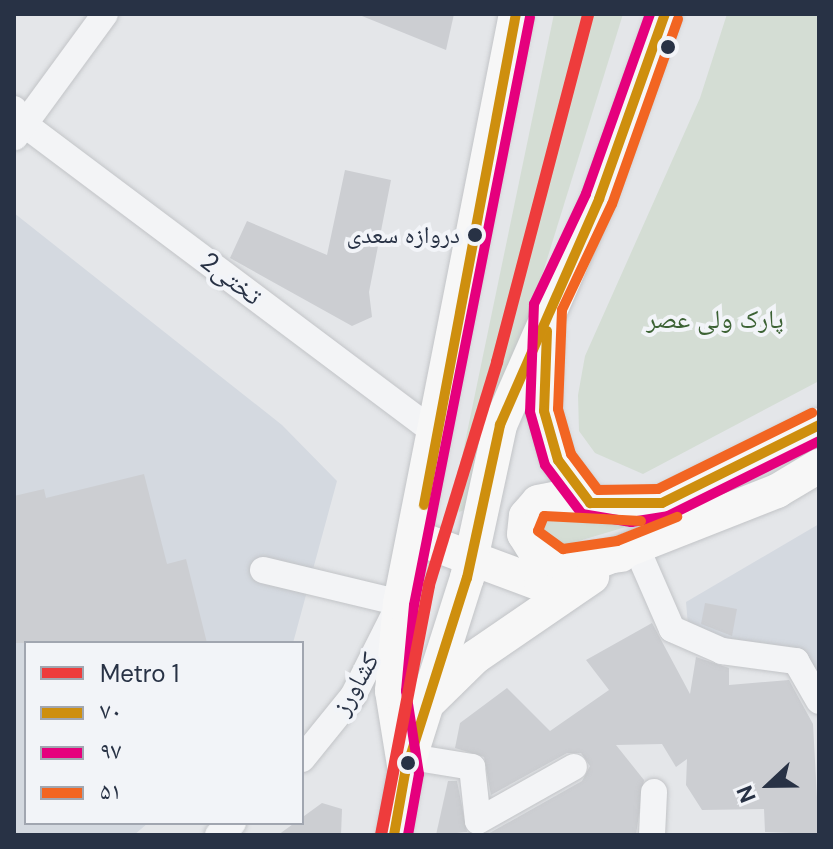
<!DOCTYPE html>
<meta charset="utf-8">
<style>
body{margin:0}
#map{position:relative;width:833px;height:849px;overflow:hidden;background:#e4e6e9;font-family:"DM Sans","Noto Naskh Arabic",sans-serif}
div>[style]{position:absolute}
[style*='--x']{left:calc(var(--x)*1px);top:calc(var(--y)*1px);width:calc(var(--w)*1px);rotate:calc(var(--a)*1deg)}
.built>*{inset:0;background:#d4d9e0}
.green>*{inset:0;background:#d4ddd4}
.building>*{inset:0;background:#ccced2}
.roads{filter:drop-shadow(0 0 2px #c2c4c7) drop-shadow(0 0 2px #c2c4c7)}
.minor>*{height:26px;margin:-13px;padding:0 13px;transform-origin:13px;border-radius:13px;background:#f3f4f6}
.major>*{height:34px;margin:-17px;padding:0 17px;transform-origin:17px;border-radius:17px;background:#f7f7f7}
.bus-1>*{height:10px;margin:-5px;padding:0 5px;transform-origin:5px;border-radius:5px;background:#ce8f0e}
.bus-2>*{height:10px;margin:-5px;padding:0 5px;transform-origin:5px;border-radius:5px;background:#e5007d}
.bus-3>*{height:10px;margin:-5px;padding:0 5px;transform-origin:5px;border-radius:5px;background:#f26522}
.metro-1>*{height:12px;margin:-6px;padding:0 6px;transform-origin:6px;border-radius:6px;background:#ee3c3c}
.dots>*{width:22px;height:22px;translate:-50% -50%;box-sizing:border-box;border:4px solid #f2f4f8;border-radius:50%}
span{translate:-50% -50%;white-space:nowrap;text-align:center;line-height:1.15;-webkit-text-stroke:8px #f2f4f8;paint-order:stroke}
.bus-label{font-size:24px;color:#283245}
.right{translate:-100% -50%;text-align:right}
.street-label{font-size:26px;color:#283245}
.park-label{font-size:26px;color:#3c6234}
.frame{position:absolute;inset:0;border:16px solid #283245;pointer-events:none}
.legend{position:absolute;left:24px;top:641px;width:280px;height:184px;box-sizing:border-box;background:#f2f4f8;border:2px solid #a1a6b0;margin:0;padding:10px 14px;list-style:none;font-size:24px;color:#283245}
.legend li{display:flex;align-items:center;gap:16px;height:40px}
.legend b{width:40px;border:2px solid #a1a6b0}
.north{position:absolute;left:729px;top:745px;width:80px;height:80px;-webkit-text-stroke:6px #f2f4f8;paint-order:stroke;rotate:248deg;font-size:22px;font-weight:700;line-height:32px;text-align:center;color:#283245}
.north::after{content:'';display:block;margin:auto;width:28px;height:36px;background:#283245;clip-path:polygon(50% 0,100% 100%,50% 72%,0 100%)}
</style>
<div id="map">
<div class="built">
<i style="clip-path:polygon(14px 213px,282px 425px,337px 481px,293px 643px,26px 643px,26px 823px,148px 823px,134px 835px,14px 835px)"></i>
<i style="clip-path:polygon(819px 524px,819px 683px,688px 625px,686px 602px)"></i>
</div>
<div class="green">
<i style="clip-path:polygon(554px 14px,623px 14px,470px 508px,459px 512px,453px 500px)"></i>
<i style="clip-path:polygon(727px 14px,819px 14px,819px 381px,643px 474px,595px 453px,579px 431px,578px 395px,585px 356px,700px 98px)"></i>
<i style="clip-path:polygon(545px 516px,577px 517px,629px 526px,552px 549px,535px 528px)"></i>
</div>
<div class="building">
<i style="clip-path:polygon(357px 14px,454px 14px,446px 50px)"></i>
<i style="clip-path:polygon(345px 170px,391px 180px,369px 292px,372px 317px,352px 326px,230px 258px,247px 221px,327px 255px)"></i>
<i style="clip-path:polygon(144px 474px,167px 564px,186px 559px,207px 643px,14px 643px,14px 496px,44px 489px,46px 498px)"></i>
<i style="clip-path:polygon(705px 603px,737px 609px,732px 636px,701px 624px)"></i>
<i style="clip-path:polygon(652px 623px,690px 694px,696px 657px,729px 668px,729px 685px,789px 680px,813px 724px,819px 834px,765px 832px,764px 809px,702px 810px,686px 785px,687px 759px,676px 767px,662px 744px,616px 745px,644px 780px,636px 835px,486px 835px,582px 781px,590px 766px,581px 753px,567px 753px,491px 795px,484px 757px,455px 748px,460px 723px,507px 688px,550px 731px,609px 690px,586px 660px)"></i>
<i style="clip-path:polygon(448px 781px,457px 781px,467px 832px,436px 835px)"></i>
<i style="clip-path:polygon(322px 803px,342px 809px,341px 835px,278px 835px)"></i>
</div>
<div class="roads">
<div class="minor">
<i style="--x:14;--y:109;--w:18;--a:56"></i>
<i style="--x:24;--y:124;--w:516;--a:36.89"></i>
<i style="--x:15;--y:137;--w:152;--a:-53.8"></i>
<i style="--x:637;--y:549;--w:87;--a:66.4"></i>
<i style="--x:672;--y:629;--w:55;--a:23.7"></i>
<i style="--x:722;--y:651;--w:75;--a:7.7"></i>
<i style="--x:796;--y:661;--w:46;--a:60.1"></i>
<i style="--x:263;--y:570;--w:141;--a:13.5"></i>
<i style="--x:400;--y:603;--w:104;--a:116.8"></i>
<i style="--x:353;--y:696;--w:81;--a:129"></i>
<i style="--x:411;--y:757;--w:62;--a:9.3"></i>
<i style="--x:472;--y:767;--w:54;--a:83.7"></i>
<i style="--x:478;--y:821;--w:110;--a:-29.4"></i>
<i style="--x:218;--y:835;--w:19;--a:-39"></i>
<i style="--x:652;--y:835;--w:43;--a:-87.3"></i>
</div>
<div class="major">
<i style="--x:547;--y:332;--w:79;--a:92.2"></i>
<i style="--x:544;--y:411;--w:51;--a:74.1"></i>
<i style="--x:558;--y:460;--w:54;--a:53.3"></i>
<i style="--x:417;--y:538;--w:132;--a:20.4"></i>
<i style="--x:541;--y:584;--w:254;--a:-21.5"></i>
<i style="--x:777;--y:491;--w:49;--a:-30.8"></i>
<i style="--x:621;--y:555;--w:61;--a:172.4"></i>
<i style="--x:561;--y:563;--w:27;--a:-158"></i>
<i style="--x:536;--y:553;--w:22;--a:-122"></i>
<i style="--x:524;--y:534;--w:18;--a:-84"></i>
<i style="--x:526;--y:516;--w:18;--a:-49"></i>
<i style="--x:538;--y:502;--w:21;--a:-11"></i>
<i style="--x:559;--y:498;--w:72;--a:8"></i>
<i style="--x:630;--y:508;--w:32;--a:-9"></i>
<i style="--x:662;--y:503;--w:175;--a:-26.4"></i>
<i style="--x:431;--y:700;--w:62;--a:-44.3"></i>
<i style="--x:475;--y:657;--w:142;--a:-34.4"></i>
<i style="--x:404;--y:765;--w:75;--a:-99.2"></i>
<i style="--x:392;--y:691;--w:88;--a:-84.8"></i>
<i style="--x:400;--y:603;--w:600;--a:-78.86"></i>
<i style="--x:394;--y:835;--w:63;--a:-79.9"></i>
<i style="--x:405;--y:773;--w:205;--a:-72.4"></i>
<i style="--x:467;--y:578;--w:157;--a:-77.8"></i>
<i style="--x:500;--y:425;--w:247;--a:-66.3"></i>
<i style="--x:599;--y:199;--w:196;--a:-70.4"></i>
</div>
</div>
<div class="bus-1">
<i style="--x:547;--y:331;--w:80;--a:92.1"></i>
<i style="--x:544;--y:411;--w:51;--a:74.1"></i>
<i style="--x:558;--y:460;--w:54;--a:53.3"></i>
<i style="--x:590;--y:503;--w:72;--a:0"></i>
<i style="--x:662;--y:503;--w:175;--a:-26.4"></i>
<i style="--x:424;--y:505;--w:500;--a:-79.4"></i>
<i style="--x:394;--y:835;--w:63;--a:-79.9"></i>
<i style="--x:405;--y:773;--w:205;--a:-72.4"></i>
<i style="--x:467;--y:578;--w:157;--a:-77.8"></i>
<i style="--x:500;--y:425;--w:247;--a:-66.3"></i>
<i style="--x:599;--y:199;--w:196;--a:-70.4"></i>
</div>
<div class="bus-2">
<i style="--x:650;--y:14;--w:191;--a:109.6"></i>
<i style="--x:586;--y:194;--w:122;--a:115.3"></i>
<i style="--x:534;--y:304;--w:108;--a:92.1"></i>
<i style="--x:530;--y:412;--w:55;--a:74.2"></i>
<i style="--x:545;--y:465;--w:61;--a:52.9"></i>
<i style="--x:582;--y:514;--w:50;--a:9.3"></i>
<i style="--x:631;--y:522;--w:37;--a:-9"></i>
<i style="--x:668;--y:516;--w:169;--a:-26.4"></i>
<i style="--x:408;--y:835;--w:62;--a:-79.8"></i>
<i style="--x:419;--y:774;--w:84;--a:-98.9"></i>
<i style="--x:406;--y:691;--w:86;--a:-84.7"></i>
<i style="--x:414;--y:605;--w:599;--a:-78.84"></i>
</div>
<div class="bus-3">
<i style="--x:678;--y:19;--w:196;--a:109.6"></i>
<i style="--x:612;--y:204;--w:117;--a:115.3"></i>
<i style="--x:562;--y:310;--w:99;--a:92.3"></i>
<i style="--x:558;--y:409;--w:47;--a:73.9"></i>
<i style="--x:571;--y:454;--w:45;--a:53.1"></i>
<i style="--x:598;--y:490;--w:60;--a:-1"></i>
<i style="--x:658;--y:489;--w:172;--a:-26.3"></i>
<i style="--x:641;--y:521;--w:97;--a:-177"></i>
<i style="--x:544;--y:516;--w:16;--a:112"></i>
<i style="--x:538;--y:531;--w:31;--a:36"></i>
<i style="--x:563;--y:549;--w:55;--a:-8.4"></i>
<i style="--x:617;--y:541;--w:65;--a:-21.8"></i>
</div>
<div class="metro-1">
<i style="--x:381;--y:835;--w:255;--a:-79.1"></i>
<i style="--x:429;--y:585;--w:233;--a:-73"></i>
<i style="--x:497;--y:362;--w:360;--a:-75.3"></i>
</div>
<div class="dots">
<i style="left:668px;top:47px;background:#283245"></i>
<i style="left:475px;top:235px;background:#283245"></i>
<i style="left:408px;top:763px;background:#283245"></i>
</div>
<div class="bus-label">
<span class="right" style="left:460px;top:235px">دروازه سعدی</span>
</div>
<div class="street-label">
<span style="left:231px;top:279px;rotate:37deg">2تختی</span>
<span style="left:356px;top:684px;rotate:-60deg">کشاورز</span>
</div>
<div class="park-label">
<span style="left:715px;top:320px">پارک ولی عصر</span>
</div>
<div class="frame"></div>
<ul class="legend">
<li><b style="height:10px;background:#ee3c3c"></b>Metro 1</li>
<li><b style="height:10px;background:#ce8f0e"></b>۷۰</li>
<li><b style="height:10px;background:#e5007d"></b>۹۷</li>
<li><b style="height:10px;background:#f26522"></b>۵۱</li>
</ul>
<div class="north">N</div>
</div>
